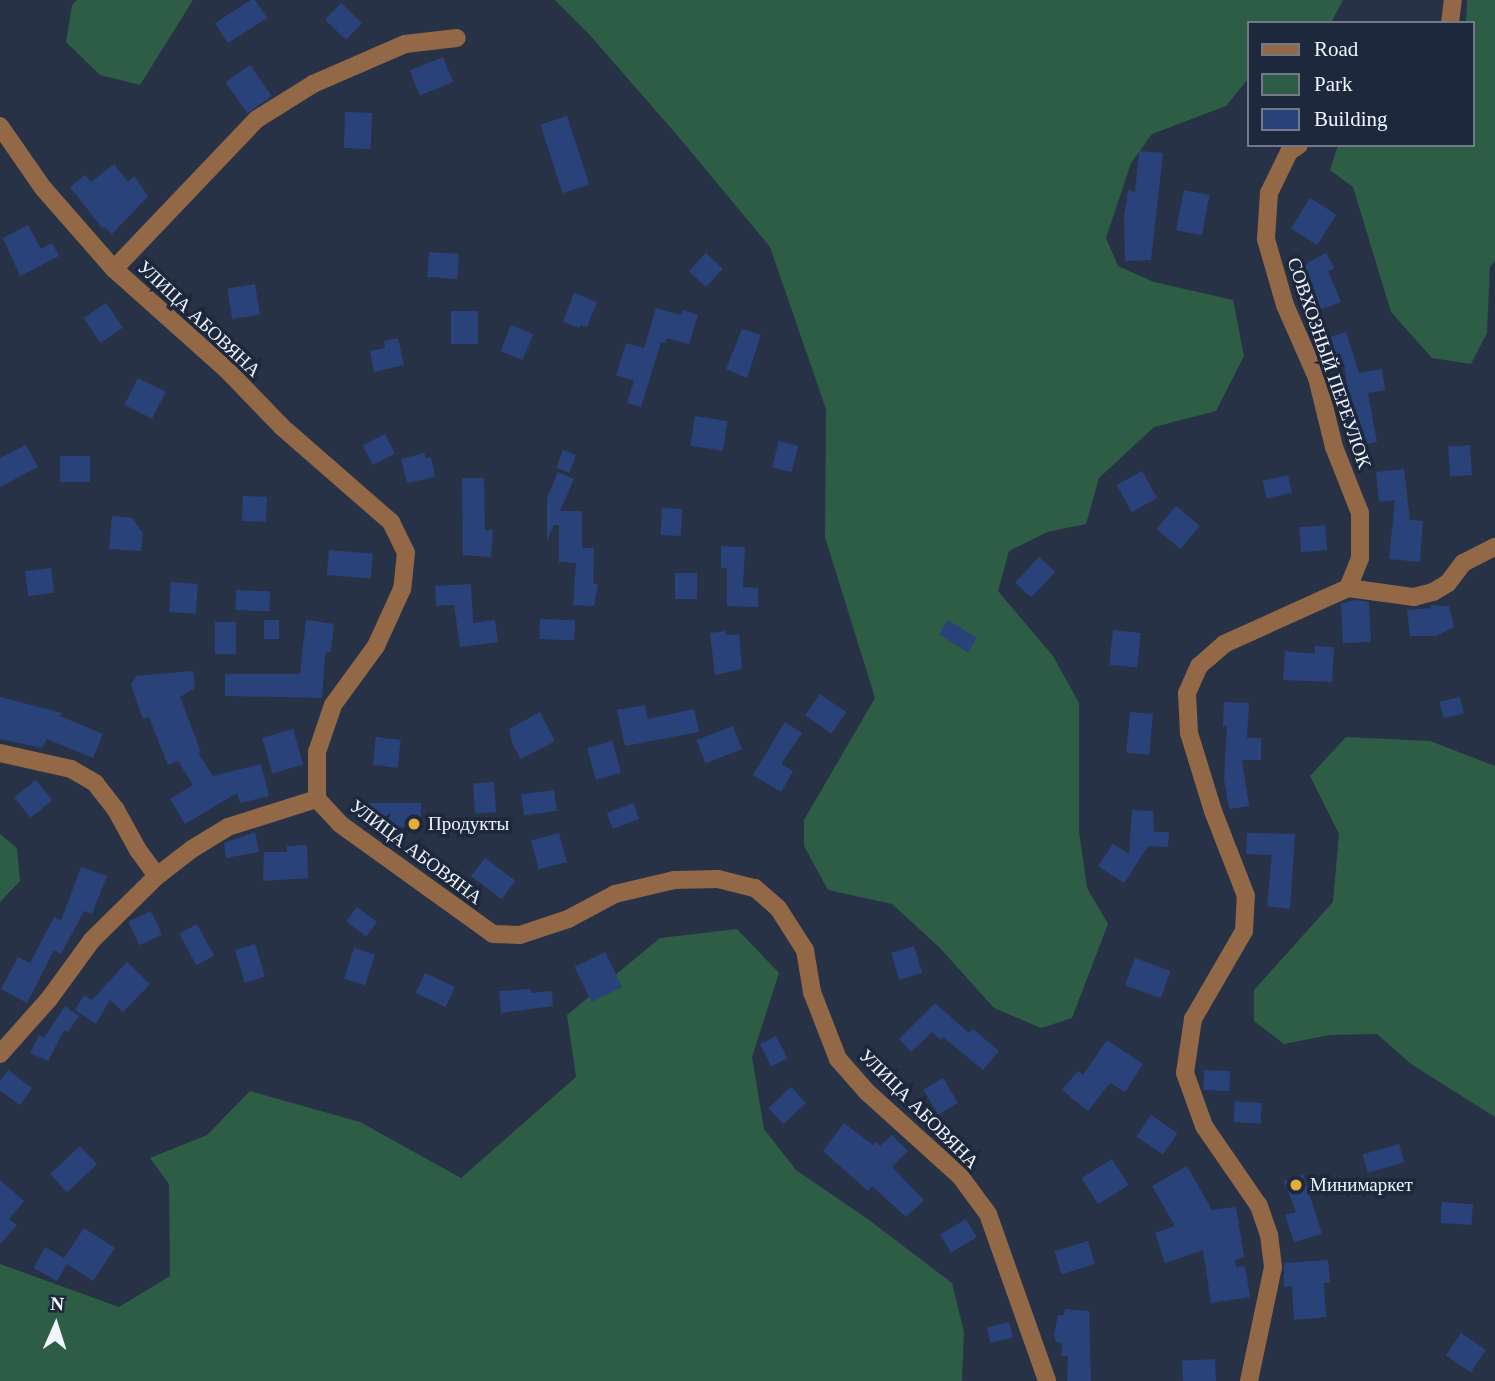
<!DOCTYPE html>
<meta charset="utf-8">
<style>
body{margin:0}
#map{position:relative;width:1495px;height:1381px;overflow:hidden;background:#273247;font-family:"Times New Roman",serif}
div>[style]{position:absolute}
[style*='--x']{left:calc(var(--x)*1px);top:calc(var(--y)*1px);width:calc(var(--w)*1px);rotate:calc(var(--a)*1deg)}
.green>*{inset:0;background:#2d5d45}
.building>*{inset:0;background:#2a427a;transform-origin:0 0}
.minor>*{height:18px;margin:-9px;padding:0 9px;transform-origin:9px;border-radius:9px;background:#926846}
.dots>*{width:19px;height:19px;translate:-50% -50%;box-sizing:border-box;border:4px solid #1e283d;border-radius:50%}
span{translate:-50% -50%;white-space:nowrap;text-align:center;line-height:1.15;-webkit-text-stroke:7px #1e283d;paint-order:stroke}
.street-label{font-size:19px;color:#f1f5fe}
.poi-label{font-size:19px;color:#f1f5fe}
.left{translate:0 -50%;text-align:left}
.legend{position:absolute;left:1247px;top:21px;width:228px;height:126px;box-sizing:border-box;background:#1e283d;border:2px solid #727a8a;margin:0;padding:9px 12px;list-style:none;font-size:21px;color:#f1f5fe}
.legend li{display:flex;align-items:center;gap:14px;height:35px}
.legend b{width:35px;border:2px solid #727a8a}
.north{position:absolute;left:21px;top:1290px;width:70px;height:70px;-webkit-text-stroke:5px #1e283d;paint-order:stroke;rotate:3deg;font-size:19px;font-weight:700;line-height:28px;text-align:center;color:#f1f5fe}
.north::after{content:'';display:block;margin:auto;width:24px;height:32px;background:#f1f5fe;clip-path:polygon(50% 0,100% 100%,50% 72%,0 100%)}
</style>
<div id="map">
<div class="green">
<i style="clip-path:polygon(77px 0,193px 0,140px 85px,100px 75px,66px 42px,72px 5px)"></i>
<i style="clip-path:polygon(555px 0,1343px 0,1331px 23px,1248px 23px,1248px 79px,1226px 106px,1152px 134px,1131px 163px,1106px 238px,1118px 266px,1154px 282px,1233px 300px,1244px 356px,1216px 411px,1154px 427px,1099px 478px,1086px 524px,1047px 532px,1009px 551px,998px 591px,1053px 656px,1079px 703px,1079px 831px,1087px 888px,1108px 924px,1072px 1018px,1041px 1028px,994px 1008px,940px 948px,892px 904px,828px 890px,804px 846px,804px 820px,875px 698px,825px 537px,826px 409px,770px 247px,677px 135px,588px 33px)"></i>
<i style="clip-path:polygon(1467px 0,1495px 0,1495px 261px,1490px 267px,1487px 333px,1471px 364px,1432px 358px,1391px 312px,1353px 187px,1330px 170px,1338px 145px,1472px 145px,1472px 23px,1466px 23px)"></i>
<i style="clip-path:polygon(1346px 737px,1430px 741px,1495px 766px,1495px 1117px,1411px 1064px,1377px 1034px,1330px 1035px,1284px 1044px,1254px 1021px,1254px 990px,1333px 902px,1339px 834px,1310px 776px)"></i>
<i style="clip-path:polygon(0 834px,17px 848px,20px 881px,0 902px)"></i>
<i style="clip-path:polygon(737px 929px,779px 973px,752px 1057px,764px 1129px,796px 1170px,869px 1220px,952px 1283px,964px 1332px,962px 1381px,0 1381px,0 1264px,119px 1307px,170px 1276px,169px 1184px,150px 1158px,207px 1135px,250px 1091px,360px 1122px,461px 1178px,576px 1077px,567px 1015px,660px 938px)"></i>
</div>
<div class="building">
<i style="clip-path:polygon(251px 0,255px 0,267px 18px,228px 43px,215px 23px)"></i>
<i style="left:341px;top:3px;width:29px;height:23px;rotate:44deg"></i>
<i style="left:443px;top:57px;width:27px;height:36px;rotate:68deg"></i>
<i style="left:250px;top:65px;width:38px;height:30px;rotate:55deg"></i>
<i style="left:345px;top:112px;width:27px;height:36px;rotate:2deg"></i>
<i style="left:567px;top:116px;width:72px;height:28px;rotate:72deg"></i>
<i style="clip-path:polygon(1139px 151px,1163px 153px,1151px 260px,1125px 261px,1124px 218px,1128px 190px,1135px 192px)"></i>
<i style="clip-path:polygon(114px 164px,128px 182px,134px 176px,148px 196px,112px 234px,105px 227px,102px 228px,70px 187px,85px 175px,91px 182px)"></i>
<i style="left:1184px;top:190px;width:26px;height:41px;rotate:11deg"></i>
<i style="left:1310px;top:198px;width:31px;height:36px;rotate:32deg"></i>
<i style="clip-path:polygon(28px 225px,41px 249px,52px 243px,59px 256px,20px 276px,3px 238px)"></i>
<i style="left:429px;top:252px;width:30px;height:25px;rotate:4deg"></i>
<i style="left:706px;top:253px;width:23px;height:25px;rotate:43deg"></i>
<i style="clip-path:polygon(1326px 253px,1334px 268px,1328px 271px,1341px 302px,1309px 314px,1293px 277px,1309px 262px)"></i>
<i style="left:255px;top:284px;width:31px;height:28px;rotate:81deg"></i>
<i style="clip-path:polygon(574px 293px,597px 302px,587px 327px,581px 325px,579px 328px,563px 322px)"></i>
<i style="left:106px;top:303px;width:30px;height:27px;rotate:56deg"></i>
<i style="clip-path:polygon(656px 308px,681px 315px,683px 310px,698px 315px,689px 344px,667px 338px,665px 343px,661px 342px,641px 407px,627px 403px,634px 381px,616px 375px,626px 343px,644px 348px)"></i>
<i style="left:451px;top:311px;width:27px;height:33px"></i>
<i style="left:511px;top:325px;width:24px;height:28px;rotate:22deg"></i>
<i style="clip-path:polygon(742px 329px,761px 335px,747px 378px,726px 369px)"></i>
<i style="clip-path:polygon(1346px 332px,1359px 373px,1382px 369px,1385px 390px,1368px 393px,1377px 442px,1349px 447px,1343px 417px,1352px 415px,1344px 364px,1329px 369px,1320px 340px)"></i>
<i style="clip-path:polygon(398px 338px,404px 365px,374px 372px,370px 351px,385px 348px,384px 341px)"></i>
<i style="left:138px;top:378px;width:31px;height:30px;rotate:27deg"></i>
<i style="left:695px;top:416px;width:33px;height:30px;rotate:9deg"></i>
<i style="left:385px;top:434px;width:22px;height:25px;rotate:63deg"></i>
<i style="left:779px;top:441px;width:20px;height:27px;rotate:15deg"></i>
<i style="clip-path:polygon(26px 445px,38px 467px,0 487px,0 458px)"></i>
<i style="left:1470px;top:445px;width:30px;height:22px;rotate:86deg"></i>
<i style="left:563px;top:450px;width:14px;height:19px;rotate:21deg"></i>
<i style="clip-path:polygon(424px 453px,426px 458px,431px 457px,435px 477px,407px 483px,401px 459px)"></i>
<i style="left:60px;top:456px;width:30px;height:26px"></i>
<i style="clip-path:polygon(1404px 469px,1410px 520px,1423px 521px,1420px 562px,1389px 559px,1395px 500px,1379px 502px,1376px 472px)"></i>
<i style="left:1142px;top:471px;width:31px;height:29px;rotate:61deg"></i>
<i style="clip-path:polygon(558px 472px,574px 479px,560px 511px,582px 511px,582px 548px,594px 548px,593px 584px,598px 584px,594px 606px,573px 605px,576px 563px,559px 562px,559px 525px,554px 525px,547px 541px,547px 498px)"></i>
<i style="left:1288px;top:475px;width:18px;height:26px;rotate:77deg"></i>
<i style="clip-path:polygon(462px 478px,484px 478px,485px 530px,493px 530px,491px 557px,463px 555px)"></i>
<i style="left:243px;top:496px;width:24px;height:25px;rotate:2deg"></i>
<i style="left:1176px;top:506px;width:31px;height:30px;rotate:40deg"></i>
<i style="left:662px;top:508px;width:20px;height:27px;rotate:3deg"></i>
<i style="clip-path:polygon(112px 516px,132px 518px,143px 533px,141px 551px,109px 549px)"></i>
<i style="left:1325px;top:525px;width:25px;height:26px;rotate:85deg"></i>
<i style="clip-path:polygon(721px 546px,745px 547px,743px 587px,758px 588px,758px 607px,727px 606px,727px 568px,721px 568px)"></i>
<i style="left:329px;top:550px;width:44px;height:25px;rotate:5deg"></i>
<i style="left:1039px;top:557px;width:22px;height:35px;rotate:43deg"></i>
<i style="left:51px;top:568px;width:25px;height:26px;rotate:83deg"></i>
<i style="left:675px;top:573px;width:22px;height:26px"></i>
<i style="left:171px;top:582px;width:27px;height:30px;rotate:4deg"></i>
<i style="clip-path:polygon(471px 584px,473px 623px,495px 620px,498px 642px,460px 647px,454px 605px,436px 606px,435px 586px)"></i>
<i style="left:236px;top:590px;width:34px;height:20px;rotate:2deg"></i>
<i style="clip-path:polygon(1354px 600px,1369px 602px,1371px 642px,1343px 643px,1341px 604px)"></i>
<i style="clip-path:polygon(1431px 605px,1449px 606px,1454px 627px,1436px 636px,1410px 636px,1407px 610px,1431px 608px)"></i>
<i style="left:540px;top:619px;width:35px;height:20px;rotate:2deg"></i>
<i style="left:264px;top:620px;width:15px;height:19px"></i>
<i style="clip-path:polygon(306px 620px,334px 624px,331px 652px,327px 652px,325px 656px,322px 698px,225px 696px,225px 674px,300px 674px)"></i>
<i style="left:948px;top:620px;width:34px;height:17px;rotate:32deg"></i>
<i style="left:215px;top:622px;width:21px;height:32px"></i>
<i style="left:1113px;top:630px;width:28px;height:35px;rotate:6deg"></i>
<i style="clip-path:polygon(726px 631px,726px 635px,739px 634px,742px 669px,715px 675px,710px 633px)"></i>
<i style="clip-path:polygon(1315px 646px,1334px 647px,1332px 682px,1283px 680px,1285px 651px,1315px 654px)"></i>
<i style="clip-path:polygon(193px 671px,195px 688px,180px 697px,201px 752px,198px 753px,213px 776px,261px 764px,269px 796px,240px 803px,237px 793px,185px 824px,170px 799px,193px 785px,178px 761px,168px 765px,149px 717px,143px 719px,131px 685px,136px 676px)"></i>
<i style="left:820px;top:694px;width:32px;height:26px;rotate:35deg"></i>
<i style="clip-path:polygon(0 697px,62px 713px,60px 716px,103px 734px,93px 758px,47px 739px,42px 748px,0 739px)"></i>
<i style="left:1460px;top:697px;width:17px;height:21px;rotate:77deg"></i>
<i style="clip-path:polygon(1224px 702px,1249px 703px,1247px 738px,1261px 738px,1261px 760px,1242px 760px,1249px 806px,1229px 809px,1224px 779px,1227px 726px,1223px 726px)"></i>
<i style="clip-path:polygon(645px 705px,648px 719px,694px 709px,699px 732px,625px 746px,617px 710px)"></i>
<i style="clip-path:polygon(540px 712px,555px 741px,521px 759px,512px 743px,509px 729px)"></i>
<i style="left:1130px;top:712px;width:23px;height:41px;rotate:5deg"></i>
<i style="clip-path:polygon(785px 722px,802px 733px,781px 764px,793px 771px,781px 792px,753px 775px)"></i>
<i style="left:733px;top:726px;width:25px;height:39px;rotate:69deg"></i>
<i style="left:293px;top:729px;width:37px;height:32px;rotate:74deg"></i>
<i style="left:376px;top:737px;width:25px;height:28px;rotate:7deg"></i>
<i style="left:612px;top:741px;width:33px;height:26px;rotate:74deg"></i>
<i style="left:36px;top:780px;width:26px;height:28px;rotate:51deg"></i>
<i style="left:494px;top:782px;width:30px;height:21px;rotate:86deg"></i>
<i style="left:554px;top:790px;width:21px;height:33px;rotate:82deg"></i>
<i style="left:365px;top:803px;width:56px;height:24px"></i>
<i style="left:633px;top:803px;width:17px;height:28px;rotate:69deg"></i>
<i style="clip-path:polygon(1132px 810px,1153px 811px,1154px 832px,1169px 832px,1168px 847px,1148px 846px,1124px 883px,1098px 866px,1113px 844px,1129px 854px)"></i>
<i style="clip-path:polygon(255px 832px,259px 852px,226px 858px,224px 843px)"></i>
<i style="left:559px;top:833px;width:30px;height:29px;rotate:75deg"></i>
<i style="clip-path:polygon(1247px 833px,1295px 834px,1290px 909px,1267px 906px,1272px 855px,1246px 854px)"></i>
<i style="clip-path:polygon(307px 845px,308px 878px,263px 881px,264px 852px,287px 852px,287px 846px)"></i>
<i style="left:485px;top:858px;width:38px;height:23px;rotate:37deg"></i>
<i style="clip-path:polygon(81px 867px,107px 876px,92px 914px,84px 911px,61px 954px,54px 950px,27px 1003px,1px 989px,18px 957px,30px 963px,54px 917px,61px 921px)"></i>
<i style="left:357px;top:907px;width:25px;height:18px;rotate:37deg"></i>
<i style="left:151px;top:911px;width:26px;height:25px;rotate:65deg"></i>
<i style="left:197px;top:924px;width:36px;height:20px;rotate:62deg"></i>
<i style="left:255px;top:944px;width:34px;height:21px;rotate:73deg"></i>
<i style="left:914px;top:946px;width:28px;height:24px;rotate:73deg"></i>
<i style="left:354px;top:948px;width:22px;height:32px;rotate:18deg"></i>
<i style="left:605px;top:952px;width:39px;height:34px;rotate:64deg"></i>
<i style="left:1135px;top:958px;width:38px;height:29px;rotate:20deg"></i>
<i style="clip-path:polygon(127px 962px,150px 984px,123px 1012px,110px 1000px,96px 1024px,75px 1010px,84px 995px,92px 1000px)"></i>
<i style="left:425px;top:973px;width:33px;height:22px;rotate:25deg"></i>
<i style="clip-path:polygon(531px 989px,531px 993px,552px 991px,553px 1006px,501px 1013px,499px 991px)"></i>
<i style="clip-path:polygon(935px 1003px,969px 1033px,973px 1029px,999px 1051px,983px 1070px,943px 1037px,941px 1040px,932px 1032px,911px 1052px,899px 1039px)"></i>
<i style="clip-path:polygon(65px 1006px,79px 1016px,68px 1032px,64px 1030px,48px 1061px,30px 1053px,39px 1035px,44px 1038px)"></i>
<i style="left:776px;top:1036px;width:25px;height:18px;rotate:63deg"></i>
<i style="clip-path:polygon(1107px 1040px,1143px 1064px,1125px 1092px,1110px 1083px,1088px 1111px,1062px 1090px,1078px 1071px,1083px 1075px)"></i>
<i style="clip-path:polygon(8px 1070px,32px 1088px,20px 1105px,0 1091px,0 1081px)"></i>
<i style="left:1204px;top:1070px;width:26px;height:20px;rotate:2deg"></i>
<i style="left:943px;top:1078px;width:29px;height:23px;rotate:59deg"></i>
<i style="left:791px;top:1087px;width:22px;height:31px;rotate:47deg"></i>
<i style="left:1235px;top:1101px;width:27px;height:21px;rotate:4deg"></i>
<i style="left:1151px;top:1115px;width:32px;height:26px;rotate:34deg"></i>
<i style="clip-path:polygon(844px 1123px,873px 1145px,876px 1142px,880px 1146px,892px 1135px,908px 1151px,892px 1167px,924px 1200px,906px 1217px,872px 1186px,868px 1191px,823px 1151px)"></i>
<i style="left:1399px;top:1144px;width:19px;height:38px;rotate:74deg"></i>
<i style="left:80px;top:1146px;width:25px;height:41px;rotate:47deg"></i>
<i style="left:1112px;top:1159px;width:31px;height:36px;rotate:58deg"></i>
<i style="clip-path:polygon(1187px 1166px,1212px 1210px,1236px 1207px,1244px 1257px,1235px 1260px,1236px 1267px,1245px 1266px,1250px 1297px,1211px 1303px,1203px 1250px,1165px 1263px,1155px 1233px,1175px 1226px,1152px 1186px)"></i>
<i style="clip-path:polygon(1303px 1174px,1322px 1234px,1294px 1242px,1285px 1215px,1296px 1212px,1284px 1181px)"></i>
<i style="clip-path:polygon(0 1180px,24px 1201px,9px 1219px,17px 1225px,0 1244px)"></i>
<i style="left:1442px;top:1202px;width:31px;height:21px;rotate:4deg"></i>
<i style="left:966px;top:1219px;width:21px;height:30px;rotate:59deg"></i>
<i style="clip-path:polygon(84px 1228px,115px 1248px,93px 1281px,67px 1264px,57px 1281px,34px 1268px,45px 1247px,64px 1258px)"></i>
<i style="left:1088px;top:1241px;width:24px;height:35px;rotate:73deg"></i>
<i style="clip-path:polygon(1328px 1260px,1330px 1283px,1324px 1283px,1326px 1317px,1294px 1320px,1292px 1286px,1284px 1287px,1284px 1263px)"></i>
<i style="clip-path:polygon(1065px 1309px,1089px 1311px,1091px 1381px,1067px 1381px,1068px 1356px,1061px 1356px,1062px 1343px,1056px 1342px,1054px 1335px,1058px 1315px,1064px 1315px)"></i>
<i style="left:1009px;top:1322px;width:16px;height:23px;rotate:76deg"></i>
<i style="left:1461px;top:1333px;width:30px;height:27px;rotate:34deg"></i>
<i style="left:1215px;top:1359px;width:22px;height:33px;rotate:87deg"></i>
</div>
<div class="minor">
<i style="--x:1450;--y:23;--w:23;--a:-83"></i>
<i style="--x:0;--y:126;--w:75;--a:55.3"></i>
<i style="--x:43;--y:188;--w:108;--a:48.8"></i>
<i style="--x:114;--y:269;--w:152;--a:41.8"></i>
<i style="--x:227;--y:370;--w:79;--a:46"></i>
<i style="--x:282;--y:427;--w:145;--a:41.1"></i>
<i style="--x:391;--y:522;--w:34;--a:64"></i>
<i style="--x:406;--y:553;--w:36;--a:96"></i>
<i style="--x:402;--y:589;--w:63;--a:114.5"></i>
<i style="--x:376;--y:646;--w:73;--a:126.1"></i>
<i style="--x:333;--y:705;--w:50;--a:108.8"></i>
<i style="--x:317;--y:752;--w:47;--a:90"></i>
<i style="--x:317;--y:799;--w:34;--a:47"></i>
<i style="--x:340;--y:824;--w:188;--a:35.7"></i>
<i style="--x:493;--y:934;--w:27;--a:2"></i>
<i style="--x:520;--y:935;--w:51;--a:-18.4"></i>
<i style="--x:568;--y:919;--w:53;--a:-28"></i>
<i style="--x:615;--y:894;--w:61;--a:-13.3"></i>
<i style="--x:674;--y:880;--w:44;--a:-1.3"></i>
<i style="--x:718;--y:879;--w:38;--a:14"></i>
<i style="--x:755;--y:888;--w:30;--a:41"></i>
<i style="--x:778;--y:908;--w:50;--a:57.3"></i>
<i style="--x:805;--y:950;--w:43;--a:80.5"></i>
<i style="--x:812;--y:992;--w:72;--a:68.8"></i>
<i style="--x:838;--y:1059;--w:44;--a:48.7"></i>
<i style="--x:867;--y:1092;--w:125;--a:42.1"></i>
<i style="--x:960;--y:1176;--w:47;--a:53.6"></i>
<i style="--x:988;--y:1214;--w:177;--a:70.5"></i>
<i style="--x:114;--y:269;--w:207;--a:-46.4"></i>
<i style="--x:257;--y:119;--w:66;--a:-32"></i>
<i style="--x:313;--y:84;--w:100;--a:-23.5"></i>
<i style="--x:405;--y:44;--w:52;--a:-6.6"></i>
<i style="--x:1348;--y:588;--w:67;--a:7.8"></i>
<i style="--x:1414;--y:597;--w:20;--a:-15"></i>
<i style="--x:1433;--y:592;--w:17;--a:-31"></i>
<i style="--x:1448;--y:583;--w:25;--a:-53"></i>
<i style="--x:1463;--y:563;--w:36;--a:-27"></i>
<i style="--x:0;--y:753;--w:73;--a:12.7"></i>
<i style="--x:71;--y:769;--w:28;--a:30"></i>
<i style="--x:95;--y:783;--w:34;--a:52"></i>
<i style="--x:116;--y:810;--w:46;--a:61.2"></i>
<i style="--x:138;--y:850;--w:32;--a:54"></i>
<i style="--x:0;--y:1054;--w:74;--a:-48.3"></i>
<i style="--x:49;--y:999;--w:73;--a:-53.9"></i>
<i style="--x:92;--y:940;--w:91;--a:-44.6"></i>
<i style="--x:157;--y:876;--w:44;--a:-37.6"></i>
<i style="--x:192;--y:849;--w:42;--a:-31.4"></i>
<i style="--x:228;--y:827;--w:93;--a:-17.5"></i>
<i style="--x:1249;--y:1381;--w:116;--a:-78.1"></i>
<i style="--x:1273;--y:1267;--w:32;--a:-97"></i>
<i style="--x:1269;--y:1235;--w:31;--a:-109"></i>
<i style="--x:1259;--y:1206;--w:97;--a:-124.5"></i>
<i style="--x:1204;--y:1126;--w:56;--a:-109.7"></i>
<i style="--x:1185;--y:1073;--w:55;--a:-81.6"></i>
<i style="--x:1193;--y:1019;--w:102;--a:-59.9"></i>
<i style="--x:1244;--y:931;--w:35;--a:-87"></i>
<i style="--x:1246;--y:896;--w:91;--a:-111.2"></i>
<i style="--x:1213;--y:811;--w:82;--a:-107.1"></i>
<i style="--x:1189;--y:733;--w:40;--a:-92.9"></i>
<i style="--x:1187;--y:693;--w:30;--a:-66"></i>
<i style="--x:1199;--y:666;--w:33;--a:-41"></i>
<i style="--x:1224;--y:644;--w:136;--a:-24.3"></i>
<i style="--x:1348;--y:588;--w:32;--a:-68"></i>
<i style="--x:1360;--y:558;--w:45;--a:-90"></i>
<i style="--x:1360;--y:513;--w:71;--a:-111.5"></i>
<i style="--x:1334;--y:447;--w:71;--a:-103.8"></i>
<i style="--x:1317;--y:378;--w:80;--a:-113.7"></i>
<i style="--x:1285;--y:305;--w:69;--a:-106.1"></i>
<i style="--x:1266;--y:239;--w:46;--a:-86.3"></i>
<i style="--x:1269;--y:193;--w:46;--a:-64"></i>
<i style="--x:1289;--y:152;--w:12;--a:-35"></i>
</div>
<div class="dots">
<i style="left:414px;top:824px;background:#e5ad35"></i>
<i style="left:1296px;top:1185px;background:#e5ad35"></i>
</div>
<div class="street-label">
<span style="left:199px;top:319px;rotate:43deg">УЛИЦА АБОВЯНА</span>
<span style="left:1329px;top:363px;rotate:71deg">СОВХОЗНЫЙ ПЕРЕУЛОК</span>
<span style="left:416px;top:852px;rotate:37deg">УЛИЦА АБОВЯНА</span>
<span style="left:919px;top:1109px;rotate:45deg">УЛИЦА АБОВЯНА</span>
</div>
<div class="poi-label">
<span class="left" style="left:428px;top:824px">Продукты</span>
<span class="left" style="left:1310px;top:1185px">Минимаркет</span>
</div>
<ul class="legend">
<li><b style="height:9px;background:#926846"></b>Road</li>
<li><b style="height:19px;background:#2d5d45"></b>Park</li>
<li><b style="height:19px;background:#2a427a"></b>Building</li>
</ul>
<div class="north">N</div>
</div>
